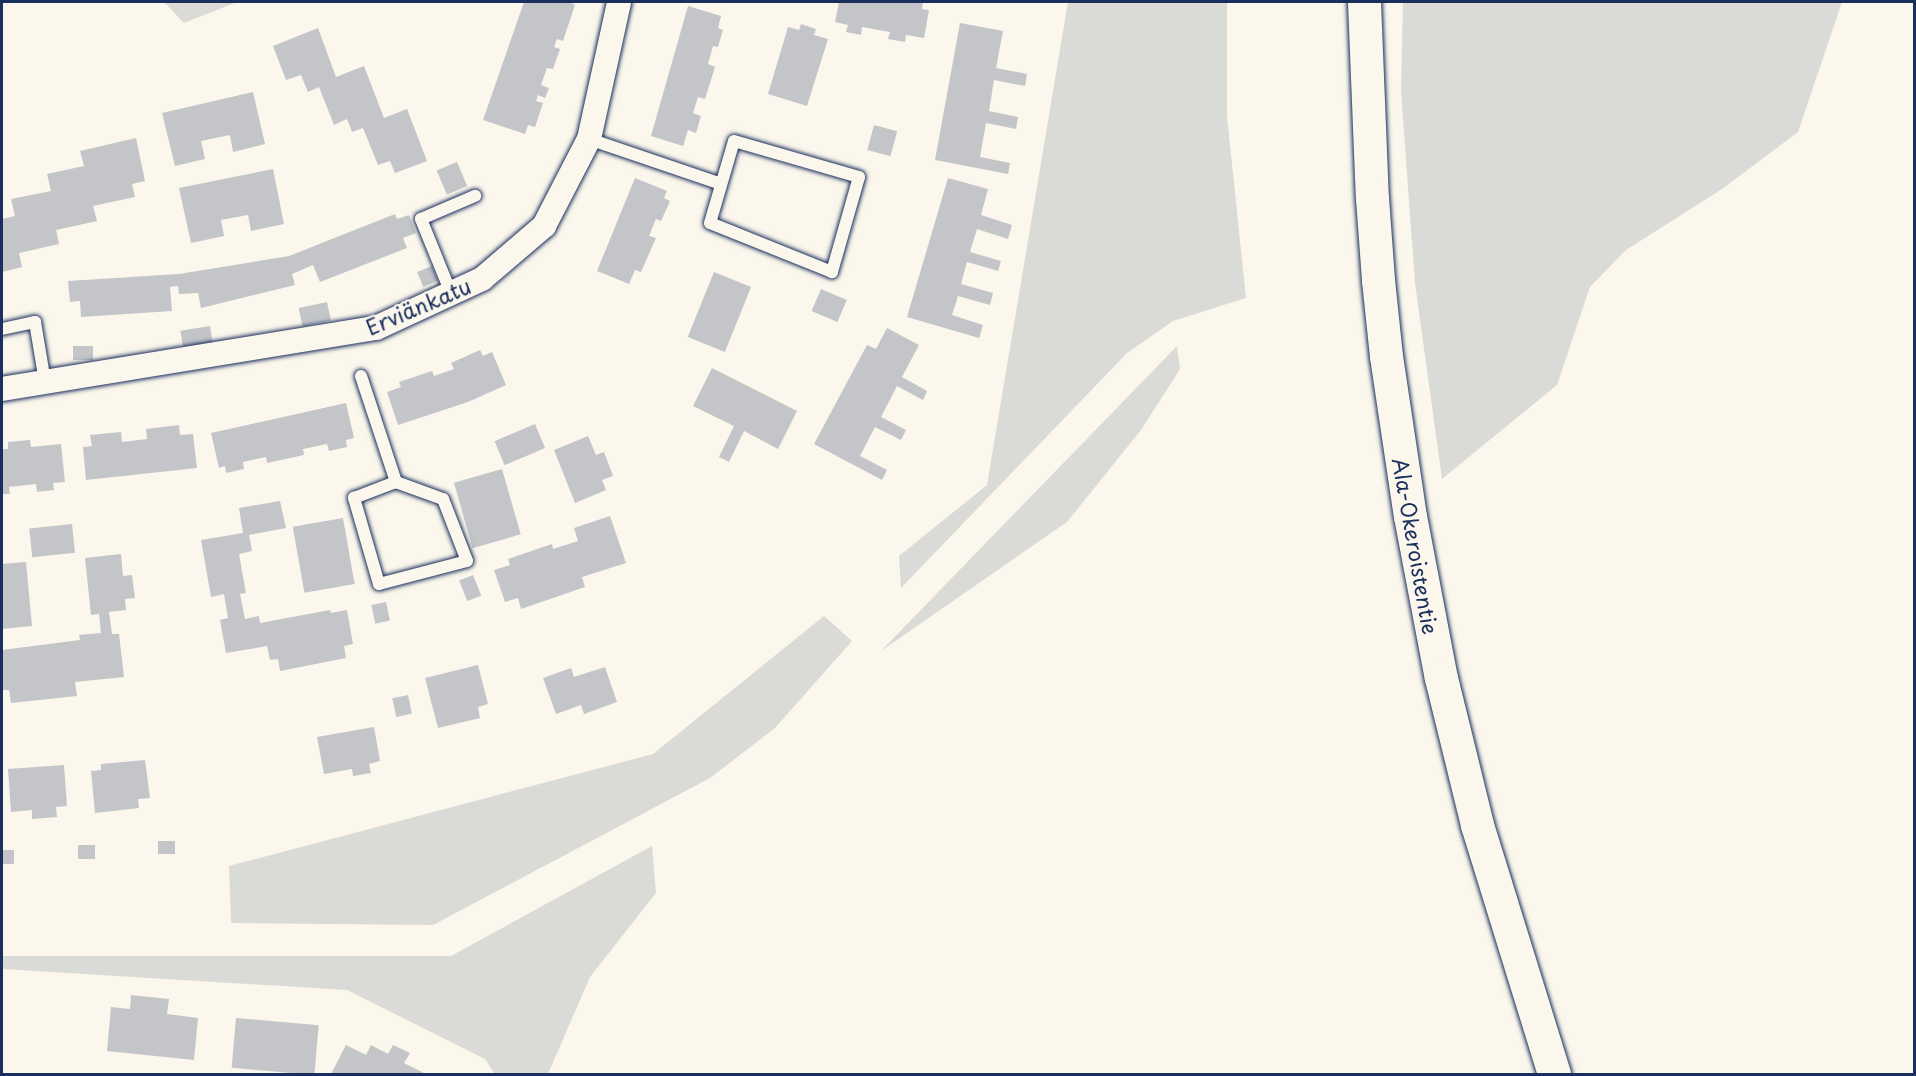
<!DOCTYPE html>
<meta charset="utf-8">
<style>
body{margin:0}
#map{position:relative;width:1916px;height:1076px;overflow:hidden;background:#fbf7ec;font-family:"Playpen Sans",sans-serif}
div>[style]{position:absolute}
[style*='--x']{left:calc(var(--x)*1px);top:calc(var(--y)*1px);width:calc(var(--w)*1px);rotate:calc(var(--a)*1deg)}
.green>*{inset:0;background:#dadad7}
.building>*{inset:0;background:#c3c5c9;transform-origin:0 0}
.roads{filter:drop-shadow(0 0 2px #1b2f5e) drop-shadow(0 0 2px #1b2f5e)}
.lane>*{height:12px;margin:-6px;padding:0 6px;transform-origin:6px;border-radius:6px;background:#fbf7ec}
.street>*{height:24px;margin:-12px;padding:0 12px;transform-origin:12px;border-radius:12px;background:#fbf7ec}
.primary>*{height:33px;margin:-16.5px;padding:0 16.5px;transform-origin:16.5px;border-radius:16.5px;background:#fbf7ec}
span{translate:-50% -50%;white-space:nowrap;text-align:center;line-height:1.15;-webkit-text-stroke:4.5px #fbf7ec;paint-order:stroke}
.street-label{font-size:21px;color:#1b2f5e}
.frame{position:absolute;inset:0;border:3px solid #1b2f5e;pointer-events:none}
</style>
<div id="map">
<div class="green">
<i style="clip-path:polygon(164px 2px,237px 2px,184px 23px)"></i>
<i style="clip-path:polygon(1068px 2px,1227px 2px,1227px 116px,1246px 298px,1173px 321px,1127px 353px,901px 588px,899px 556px,987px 485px)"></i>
<i style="clip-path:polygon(1403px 2px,1842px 2px,1798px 132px,1722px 189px,1626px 250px,1590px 287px,1557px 385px,1442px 479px,1415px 283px,1401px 91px)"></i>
<i style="clip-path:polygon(1177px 346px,1180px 369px,1141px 430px,1067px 522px,881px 651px)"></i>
<i style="clip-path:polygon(824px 616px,852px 641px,775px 728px,710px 778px,433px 925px,231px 923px,229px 866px,653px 754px)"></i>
<i style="clip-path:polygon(652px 846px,656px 893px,590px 977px,548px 1074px,495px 1074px,485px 1059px,347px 990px,2px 969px,2px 956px,451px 956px)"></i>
</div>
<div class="building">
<i style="clip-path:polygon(524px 2px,570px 2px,575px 5px,563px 41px,557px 39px,554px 47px,560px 49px,553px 69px,547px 68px,541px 85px,549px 88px,545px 98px,538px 95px,536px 101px,543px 103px,535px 127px,528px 125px,525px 134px,483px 120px)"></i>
<i style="clip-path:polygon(839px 2px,923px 2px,922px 9px,929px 10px,924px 38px,906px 35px,905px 42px,888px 39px,890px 32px,862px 27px,861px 35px,846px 32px,848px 25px,835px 22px)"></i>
<i style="clip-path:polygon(688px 6px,721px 16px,718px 28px,723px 30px,718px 47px,713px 46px,708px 64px,715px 67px,705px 99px,698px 97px,693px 113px,701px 116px,696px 133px,688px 130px,683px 146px,651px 136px)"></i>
<i style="clip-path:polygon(960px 23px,1003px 31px,996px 68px,1027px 74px,1025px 86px,994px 80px,989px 111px,1018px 117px,1016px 129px,986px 123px,980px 157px,1010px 163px,1008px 174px,935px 160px)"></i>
<i style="clip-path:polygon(801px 24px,816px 29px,814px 35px,828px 39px,807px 106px,768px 94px,788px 27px,799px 30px)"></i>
<i style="clip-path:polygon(318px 28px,336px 77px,364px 66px,384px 118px,407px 109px,427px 161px,395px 173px,390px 161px,378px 165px,363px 128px,352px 132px,347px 119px,334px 125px,319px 87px,308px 92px,301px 75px,286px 80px,273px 46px)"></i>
<i style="clip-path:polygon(253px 92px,265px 144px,233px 152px,230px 135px,201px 141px,205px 159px,175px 166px,162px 113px)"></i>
<i style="left:874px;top:125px;width:24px;height:26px;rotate:15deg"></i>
<i style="clip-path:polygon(136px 138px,145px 181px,132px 184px,135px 197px,93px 206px,97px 221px,56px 230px,59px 244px,19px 253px,22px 267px,2px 272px,2px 219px,15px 216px,11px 199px,51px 191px,47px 174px,84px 166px,80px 151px)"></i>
<i style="left:457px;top:162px;width:26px;height:22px;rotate:67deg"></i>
<i style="clip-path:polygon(273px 169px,284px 224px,251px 231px,248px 215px,221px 220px,224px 236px,191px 243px,179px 188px)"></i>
<i style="clip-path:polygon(635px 178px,667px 191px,664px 198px,670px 201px,661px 221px,656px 219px,649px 236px,656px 238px,641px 272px,635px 270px,629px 284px,597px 271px)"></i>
<i style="clip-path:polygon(948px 178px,988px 189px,981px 215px,1012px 225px,1008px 239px,977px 229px,970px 252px,1001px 261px,998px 271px,967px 262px,961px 284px,993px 293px,990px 305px,958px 296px,952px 315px,983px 325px,979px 338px,907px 317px)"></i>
<i style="clip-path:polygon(395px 214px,397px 219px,409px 215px,416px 233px,403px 238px,407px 248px,320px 282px,313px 265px,292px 274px,295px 285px,201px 308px,198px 293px,179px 294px,178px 286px,170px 287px,172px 311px,81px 317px,80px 301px,70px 302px,68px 281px,179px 274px,289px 256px)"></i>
<i style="left:432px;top:266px;width:16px;height:16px;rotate:68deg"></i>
<i style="left:714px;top:272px;width:40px;height:70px;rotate:22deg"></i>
<i style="left:821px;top:289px;width:28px;height:24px;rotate:23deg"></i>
<i style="left:327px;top:302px;width:19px;height:29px;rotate:78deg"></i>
<i style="left:210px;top:326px;width:20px;height:30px;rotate:81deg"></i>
<i style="clip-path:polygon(887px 328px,919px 345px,902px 377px,927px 391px,923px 400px,897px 386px,881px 417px,906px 430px,901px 440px,875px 427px,860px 456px,887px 470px,882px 480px,814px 444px,867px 345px,876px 349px)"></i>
<i style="left:73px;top:346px;width:20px;height:14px"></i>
<i style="clip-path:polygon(480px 350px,483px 356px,492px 352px,506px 385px,468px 402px,398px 425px,387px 392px,401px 387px,399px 382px,432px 371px,434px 376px,454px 369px,451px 363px)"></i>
<i style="clip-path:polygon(712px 368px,797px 411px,778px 449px,744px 431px,729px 462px,719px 457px,734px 426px,693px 406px)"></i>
<i style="clip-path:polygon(346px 403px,354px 438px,346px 440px,347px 447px,329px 451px,327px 444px,303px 449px,304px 455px,267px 463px,266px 457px,243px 462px,244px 469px,226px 473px,225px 466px,219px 468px,211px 433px)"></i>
<i style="left:535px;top:424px;width:26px;height:44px;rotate:67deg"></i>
<i style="clip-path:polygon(179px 425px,180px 435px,193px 434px,197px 468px,86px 480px,83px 447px,92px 446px,90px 435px,121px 432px,122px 442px,147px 439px,146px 429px)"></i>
<i style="clip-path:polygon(588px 436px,596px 455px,604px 452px,613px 476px,602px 480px,606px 490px,575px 503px,554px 450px)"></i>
<i style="clip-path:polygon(30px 440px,31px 447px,61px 444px,65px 482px,53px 483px,54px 490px,37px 492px,36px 484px,9px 487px,10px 494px,2px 494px,2px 449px,8px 449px,8px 442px)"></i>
<i style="left:502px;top:469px;width:68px;height:50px;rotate:74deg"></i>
<i style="clip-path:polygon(280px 501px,286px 528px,249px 535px,252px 551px,239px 554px,246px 593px,240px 594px,245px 619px,259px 616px,260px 623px,330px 610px,331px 613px,347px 610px,353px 644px,344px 646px,346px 658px,280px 671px,278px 659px,270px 660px,267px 646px,226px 653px,220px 620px,228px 618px,224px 594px,211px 597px,201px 540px,243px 533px,239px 508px)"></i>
<i style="clip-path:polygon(610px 516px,626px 563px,582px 577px,585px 587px,521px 609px,518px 598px,505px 602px,494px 570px,510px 565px,508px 559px,552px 544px,553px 549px,578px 541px,574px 528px)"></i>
<i style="left:343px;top:518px;width:67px;height:51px;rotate:80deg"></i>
<i style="left:72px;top:524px;width:29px;height:43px;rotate:84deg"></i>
<i style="clip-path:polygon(121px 554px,123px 576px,132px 575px,135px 598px,125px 599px,126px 610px,109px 612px,112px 634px,119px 634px,124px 677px,75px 682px,77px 696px,11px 703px,9px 690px,2px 690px,2px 650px,80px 640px,79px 635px,101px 633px,99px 614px,91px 615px,85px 558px)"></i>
<i style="clip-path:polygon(26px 562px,32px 626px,2px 629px,2px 564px)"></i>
<i style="left:473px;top:575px;width:22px;height:15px;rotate:68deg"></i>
<i style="left:386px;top:602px;width:19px;height:15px;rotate:78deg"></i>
<i style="clip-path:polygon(478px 665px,488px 704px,478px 707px,480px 718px,438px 728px,425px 678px)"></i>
<i style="clip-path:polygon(605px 667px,617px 702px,584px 714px,581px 705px,556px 714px,543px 678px,571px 668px,574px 677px)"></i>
<i style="left:408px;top:695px;width:19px;height:16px;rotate:78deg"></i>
<i style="clip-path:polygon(374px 727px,380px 761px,369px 764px,371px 773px,353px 776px,352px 769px,324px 774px,317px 737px)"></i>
<i style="clip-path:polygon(145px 760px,150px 798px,138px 799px,139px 808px,95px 813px,91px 771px,101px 770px,101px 764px)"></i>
<i style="clip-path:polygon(64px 765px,67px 806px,56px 807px,57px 817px,32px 819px,32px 810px,11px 812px,8px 769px)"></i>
<i style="left:158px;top:841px;width:17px;height:13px"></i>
<i style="left:95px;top:845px;width:14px;height:17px;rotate:90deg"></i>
<i style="left:2px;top:850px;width:12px;height:14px"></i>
<i style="clip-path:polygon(131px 995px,169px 999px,167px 1014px,198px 1018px,194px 1060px,107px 1051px,111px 1007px,130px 1009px)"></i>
<i style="left:236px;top:1018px;width:83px;height:50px;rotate:5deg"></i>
<i style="clip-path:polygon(346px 1045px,366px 1055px,371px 1045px,388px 1054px,393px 1045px,410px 1053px,404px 1063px,426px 1074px,331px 1074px)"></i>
</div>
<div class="roads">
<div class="lane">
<i style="--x:589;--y:139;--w:139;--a:18.8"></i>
<i style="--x:734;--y:141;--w:130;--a:16.1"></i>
<i style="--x:859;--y:177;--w:99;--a:105.9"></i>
<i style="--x:832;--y:272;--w:131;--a:-158.1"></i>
<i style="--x:710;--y:223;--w:85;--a:-73.7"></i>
<i style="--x:451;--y:293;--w:80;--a:-112.1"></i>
<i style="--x:421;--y:219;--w:59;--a:-23.1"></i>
<i style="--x:2;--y:329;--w:34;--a:-12"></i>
<i style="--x:35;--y:322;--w:61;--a:80.5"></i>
<i style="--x:361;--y:376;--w:112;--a:71.7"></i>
<i style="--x:396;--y:482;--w:50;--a:19.9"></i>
<i style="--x:443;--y:499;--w:66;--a:68.8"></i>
<i style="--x:467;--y:561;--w:91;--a:165.4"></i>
<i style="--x:379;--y:584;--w:90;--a:-106.2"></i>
<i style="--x:354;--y:498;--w:45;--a:-20.9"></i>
</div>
<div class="street">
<i style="--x:2;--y:389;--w:379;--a:-9.3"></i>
<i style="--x:376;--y:328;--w:117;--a:-24.8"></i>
<i style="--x:482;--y:279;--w:82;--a:-40.5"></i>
<i style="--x:544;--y:226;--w:98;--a:-62.7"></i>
<i style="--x:589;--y:139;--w:140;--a:-77.6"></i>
</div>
<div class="primary">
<i style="--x:1364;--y:2;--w:196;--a:87.7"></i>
<i style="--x:1372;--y:198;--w:82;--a:85.8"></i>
<i style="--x:1378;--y:280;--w:76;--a:84"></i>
<i style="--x:1386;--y:356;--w:162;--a:81.5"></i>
<i style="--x:1410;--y:516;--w:165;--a:79.2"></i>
<i style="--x:1441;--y:678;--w:151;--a:76.2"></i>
<i style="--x:1477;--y:825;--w:261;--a:72.8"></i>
</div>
</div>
<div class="street-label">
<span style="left:418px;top:306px;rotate:-23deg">Erviänkatu</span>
<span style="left:1416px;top:546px;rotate:80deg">Ala-Okeroistentie</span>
</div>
<div class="frame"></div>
</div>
